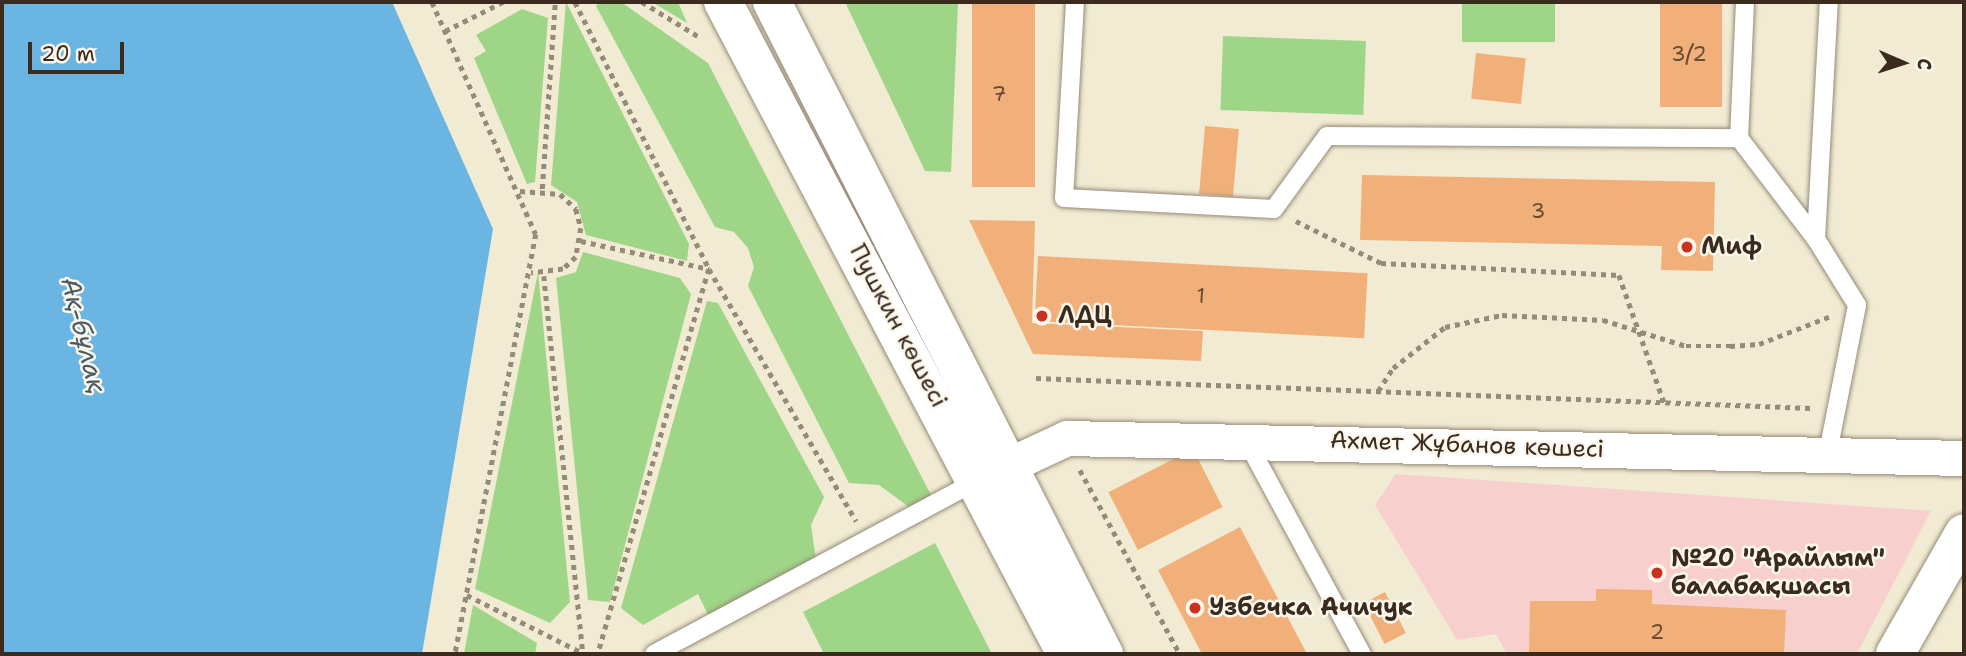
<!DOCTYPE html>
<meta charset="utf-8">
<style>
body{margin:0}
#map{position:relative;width:1966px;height:656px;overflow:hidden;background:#f1ebd3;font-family:"Shantell Sans",sans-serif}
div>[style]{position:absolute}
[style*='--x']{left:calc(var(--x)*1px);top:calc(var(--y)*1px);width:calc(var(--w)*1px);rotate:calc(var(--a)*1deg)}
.built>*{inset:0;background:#f7d0ce}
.green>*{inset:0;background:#9fd587;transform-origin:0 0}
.water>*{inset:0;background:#6bb5e3}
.building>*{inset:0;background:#f1b07a;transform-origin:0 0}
.path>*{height:4.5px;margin-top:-2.25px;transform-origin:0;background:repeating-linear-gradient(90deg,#968a78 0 5px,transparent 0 10px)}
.roads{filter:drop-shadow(0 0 2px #968a78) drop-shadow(0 0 2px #968a78)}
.service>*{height:18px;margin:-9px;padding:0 9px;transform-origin:9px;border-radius:9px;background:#fff}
.minor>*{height:35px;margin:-17.5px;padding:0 17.5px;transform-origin:17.5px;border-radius:17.5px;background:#fff}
.tertiary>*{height:38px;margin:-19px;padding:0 19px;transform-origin:19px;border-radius:19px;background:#fff}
.primary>*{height:38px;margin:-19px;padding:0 19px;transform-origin:19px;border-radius:19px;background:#fff}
.dots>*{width:19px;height:19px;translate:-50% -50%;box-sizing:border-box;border:4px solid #fbf7ec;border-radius:50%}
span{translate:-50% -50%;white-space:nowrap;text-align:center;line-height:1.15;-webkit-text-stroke:5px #fbf7ec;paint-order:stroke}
.number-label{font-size:21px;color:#684c35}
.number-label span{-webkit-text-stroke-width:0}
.poi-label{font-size:24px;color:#3b2a1e;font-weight:700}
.left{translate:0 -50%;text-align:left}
.street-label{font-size:24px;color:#3b2a1e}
.water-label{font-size:26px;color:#4c5b63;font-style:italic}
.frame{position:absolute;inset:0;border:4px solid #3b2a1e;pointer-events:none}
.north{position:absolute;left:1868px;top:28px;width:70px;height:70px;-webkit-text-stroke:5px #fbf7ec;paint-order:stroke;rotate:93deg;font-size:19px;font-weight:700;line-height:28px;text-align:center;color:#3b2a1e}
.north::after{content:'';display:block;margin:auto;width:24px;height:32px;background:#3b2a1e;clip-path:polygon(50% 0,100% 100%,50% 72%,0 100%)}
.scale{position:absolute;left:28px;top:42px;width:96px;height:32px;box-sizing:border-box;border:4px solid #3b2a1e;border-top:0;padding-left:9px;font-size:21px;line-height:24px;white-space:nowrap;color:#3b2a1e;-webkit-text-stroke:5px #fbf7ec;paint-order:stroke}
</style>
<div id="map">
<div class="built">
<i style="clip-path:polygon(1396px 474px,1931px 511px,1857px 654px,1507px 654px,1496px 634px,1457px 640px,1375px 505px)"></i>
</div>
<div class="green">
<i style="clip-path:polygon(566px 2px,689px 244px,687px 261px,586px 235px,577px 202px,551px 185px)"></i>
<i style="clip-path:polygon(600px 2px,621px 2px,708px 63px,933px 499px,913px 510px,879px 485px,849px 483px,748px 286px,754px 267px,748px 248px,734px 232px,715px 227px,596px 6px)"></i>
<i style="clip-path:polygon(652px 2px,678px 2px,687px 23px)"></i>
<i style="clip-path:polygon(845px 2px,958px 2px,951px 172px,925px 171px)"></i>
<i style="left:1462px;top:2px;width:93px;height:40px"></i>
<i style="clip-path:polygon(522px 9px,548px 18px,535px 182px,527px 184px,474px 58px,486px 51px,476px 35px)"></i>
<i style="left:1223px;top:36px;width:143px;height:74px;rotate:2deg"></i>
<i style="clip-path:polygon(583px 252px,680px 278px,691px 294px,610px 602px,588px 600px,556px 278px,576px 272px)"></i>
<i style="clip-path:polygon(538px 272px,570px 602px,550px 623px,475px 589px)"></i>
<i style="clip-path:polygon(707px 301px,718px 303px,824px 497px,811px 525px,816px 561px,708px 615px,698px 594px,643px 625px,621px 608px)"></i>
<i style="clip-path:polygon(935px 543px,992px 654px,824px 654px,803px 612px)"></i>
<i style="clip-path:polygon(473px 605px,537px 643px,535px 654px,464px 654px)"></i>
</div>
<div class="water">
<i style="clip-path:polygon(2px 2px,392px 2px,493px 229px,422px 654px,2px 654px)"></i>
</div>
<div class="building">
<i style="left:972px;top:2px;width:63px;height:185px"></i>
<i style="left:1660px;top:2px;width:62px;height:105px"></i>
<i style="left:1476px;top:53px;width:50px;height:46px;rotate:6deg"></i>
<i style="left:1205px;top:126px;width:34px;height:68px;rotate:5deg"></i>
<i style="clip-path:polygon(1362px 175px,1715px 182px,1713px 271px,1661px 270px,1662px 246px,1360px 240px)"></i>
<i style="clip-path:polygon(969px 220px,1035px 221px,1032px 323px,1203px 331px,1201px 361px,1033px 354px)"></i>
<i style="left:1038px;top:256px;width:330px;height:65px;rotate:3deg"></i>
<i style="left:1193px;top:449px;width:65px;height:95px;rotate:63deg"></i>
<i style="clip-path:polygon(1240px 527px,1307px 654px,1202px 654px,1158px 570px)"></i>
<i style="clip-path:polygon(1596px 589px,1652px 590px,1652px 604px,1786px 610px,1784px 654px,1529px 654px,1530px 601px,1596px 601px)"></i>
<i style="left:1385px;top:592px;width:46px;height:24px;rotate:63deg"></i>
</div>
<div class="path">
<i style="--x:432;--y:2;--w:254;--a:65.9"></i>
<i style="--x:536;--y:234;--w:428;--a:100.9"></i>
<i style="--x:555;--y:2;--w:13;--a:0"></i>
<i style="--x:575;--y:2;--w:299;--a:63.3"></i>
<i style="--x:709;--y:269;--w:292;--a:59.7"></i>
<i style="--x:642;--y:2;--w:69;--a:31.4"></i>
<i style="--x:445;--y:31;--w:65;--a:-26.6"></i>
<i style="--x:542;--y:189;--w:187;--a:-86"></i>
<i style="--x:520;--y:191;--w:40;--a:4.3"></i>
<i style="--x:560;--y:194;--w:22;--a:43"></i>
<i style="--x:576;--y:209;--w:20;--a:75"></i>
<i style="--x:581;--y:228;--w:29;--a:100"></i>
<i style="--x:576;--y:257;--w:18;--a:137"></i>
<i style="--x:563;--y:269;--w:32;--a:173"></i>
<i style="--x:1296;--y:221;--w:95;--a:26.3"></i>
<i style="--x:1381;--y:263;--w:238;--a:2.9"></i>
<i style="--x:1619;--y:275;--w:135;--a:70.5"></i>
<i style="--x:581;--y:241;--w:131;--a:12.3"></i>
<i style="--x:709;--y:269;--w:401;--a:106.1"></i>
<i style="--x:544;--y:276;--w:380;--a:84.1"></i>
<i style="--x:1036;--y:378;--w:776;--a:2.22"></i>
<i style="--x:1378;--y:391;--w:27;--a:-57"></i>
<i style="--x:1393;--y:368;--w:66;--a:-38.3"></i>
<i style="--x:1445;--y:327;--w:58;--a:-11.9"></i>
<i style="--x:1502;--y:315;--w:101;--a:2.8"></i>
<i style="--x:1603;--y:320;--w:87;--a:17.4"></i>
<i style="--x:1686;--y:346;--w:44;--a:0"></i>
<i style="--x:1730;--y:346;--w:29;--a:-4"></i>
<i style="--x:1759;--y:344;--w:77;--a:-21.3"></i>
<i style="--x:1080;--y:470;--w:209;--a:61.5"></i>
<i style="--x:467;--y:595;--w:130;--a:26.6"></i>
</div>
<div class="roads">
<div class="service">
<i style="--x:1075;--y:2;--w:196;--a:93.2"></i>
<i style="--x:1064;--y:198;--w:210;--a:3"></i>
<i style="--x:1274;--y:209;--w:90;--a:-54"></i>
<i style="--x:1327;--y:136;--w:412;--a:0.3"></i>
<i style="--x:1745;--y:2;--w:136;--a:92.5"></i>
<i style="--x:1739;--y:138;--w:127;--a:52.7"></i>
<i style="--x:1245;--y:438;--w:246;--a:61.6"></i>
<i style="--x:1827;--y:457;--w:155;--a:-78.8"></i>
<i style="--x:1857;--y:305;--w:78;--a:-121.8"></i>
<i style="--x:1816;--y:239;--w:237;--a:-86.9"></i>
<i style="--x:654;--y:654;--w:370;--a:-28.2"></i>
</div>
<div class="minor">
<i style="--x:983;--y:477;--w:93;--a:-24.9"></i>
<i style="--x:1067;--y:438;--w:897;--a:1.28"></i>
</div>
<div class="tertiary">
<i style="--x:1895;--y:654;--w:139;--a:-60.3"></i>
</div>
<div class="primary">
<i style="--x:723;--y:2;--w:737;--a:62.25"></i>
<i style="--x:772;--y:2;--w:732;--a:63.01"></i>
</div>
</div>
<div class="dots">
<i style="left:1687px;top:247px;background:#c8321e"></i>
<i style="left:1042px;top:316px;background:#c8321e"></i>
<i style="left:1657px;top:573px;background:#c8321e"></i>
<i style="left:1195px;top:608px;background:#c8321e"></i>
</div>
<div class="number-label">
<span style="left:1689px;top:54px">3/2</span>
<span style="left:999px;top:94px">7</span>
<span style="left:1538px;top:211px">3</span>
<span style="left:1201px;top:296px">1</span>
<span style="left:1657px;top:632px">2</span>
</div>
<div class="poi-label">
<span class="left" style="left:1701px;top:247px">Миф</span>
<span class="left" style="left:1058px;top:316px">ЛДЦ</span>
<span class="left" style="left:1671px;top:573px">№20 "Арайлым"<br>балабақшасы</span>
<span class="left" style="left:1209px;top:608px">Узбечка Ачичук</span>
</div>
<div class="street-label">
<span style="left:898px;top:326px;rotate:62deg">Пушкин көшесі</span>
<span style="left:1467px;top:445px;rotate:2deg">Ахмет Жұбанов көшесі</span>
</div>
<div class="water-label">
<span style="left:84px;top:335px;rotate:76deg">Ақ-бұлақ</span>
</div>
<div class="frame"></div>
<div class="north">С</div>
<div class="scale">20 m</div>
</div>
